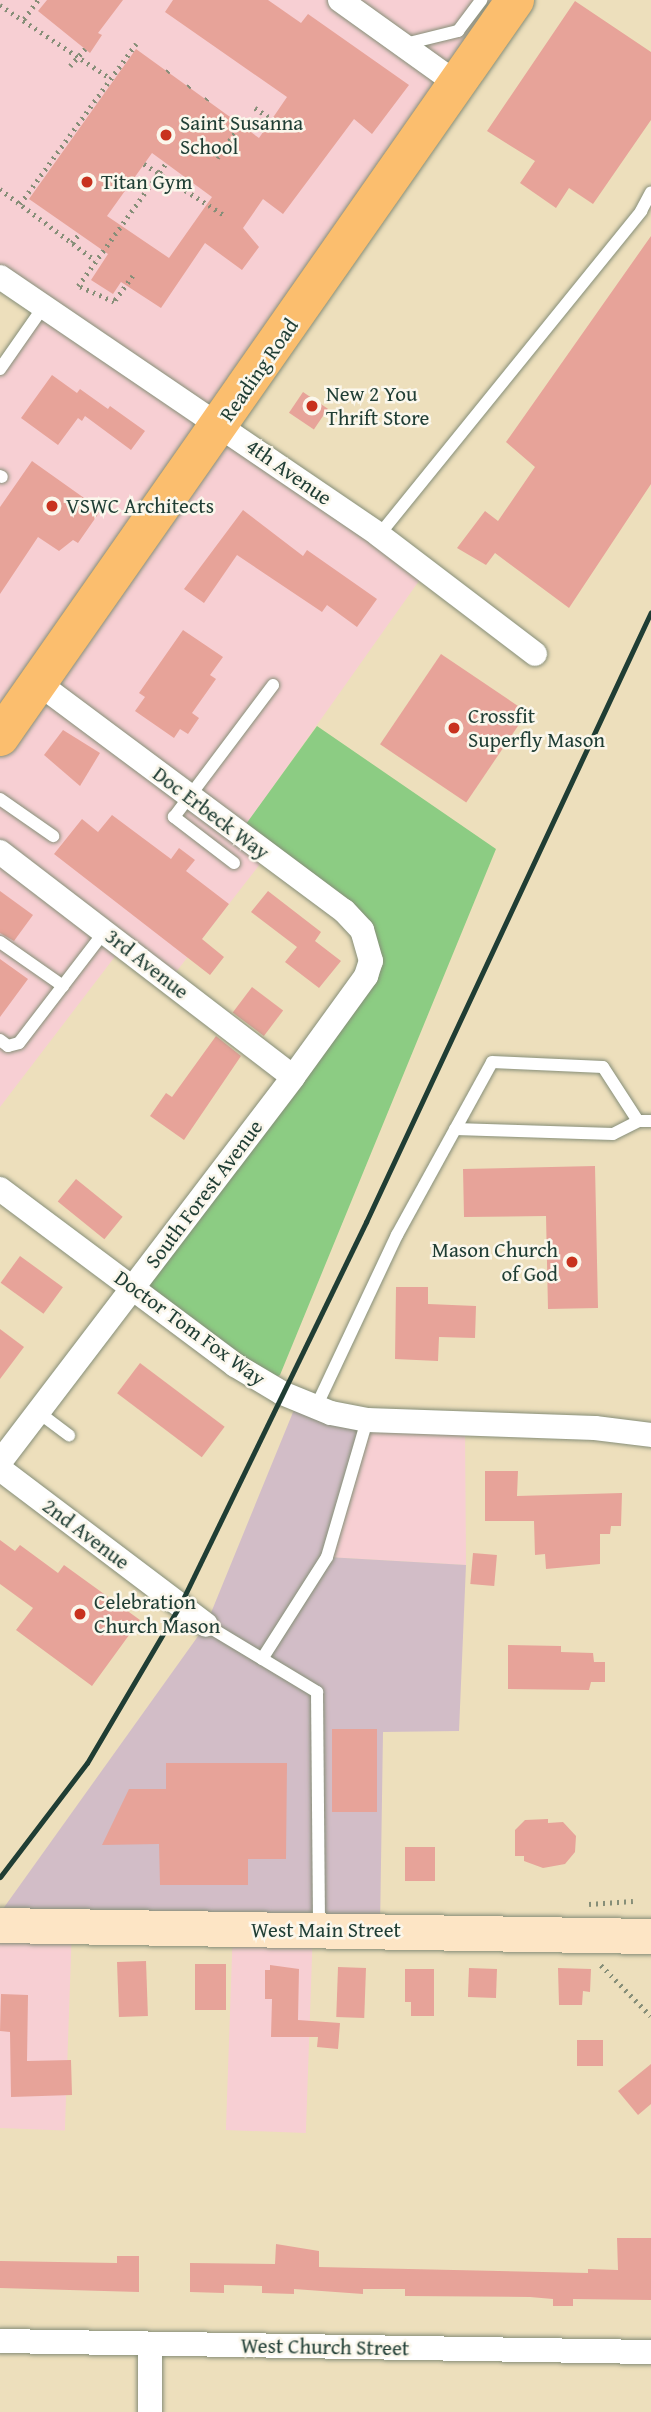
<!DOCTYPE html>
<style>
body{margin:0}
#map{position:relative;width:651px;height:2412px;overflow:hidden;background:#eddfbc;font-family:"Gentium Book Plus",serif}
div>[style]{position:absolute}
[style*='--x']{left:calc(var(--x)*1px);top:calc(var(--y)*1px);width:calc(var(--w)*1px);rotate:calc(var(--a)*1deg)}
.built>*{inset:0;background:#f7cfd3;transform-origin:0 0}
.industrial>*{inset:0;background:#d2bdc7}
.green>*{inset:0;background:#8ccc83}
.building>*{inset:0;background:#e7a399;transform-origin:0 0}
.path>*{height:4.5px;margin-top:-2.25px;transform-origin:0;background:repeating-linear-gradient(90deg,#868e78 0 2px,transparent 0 7px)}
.roads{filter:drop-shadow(0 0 2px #868e78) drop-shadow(0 0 2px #868e78)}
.service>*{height:12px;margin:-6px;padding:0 6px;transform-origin:6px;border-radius:6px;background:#fff}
.minor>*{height:24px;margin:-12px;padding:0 12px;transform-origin:12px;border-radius:12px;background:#fff}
.secondary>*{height:35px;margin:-17.5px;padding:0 17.5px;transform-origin:17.5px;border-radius:17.5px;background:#fde5c5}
.primary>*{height:38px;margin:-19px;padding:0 19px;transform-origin:19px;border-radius:19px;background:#fbbe6e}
.rail>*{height:5px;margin:-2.5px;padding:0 2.5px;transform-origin:2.5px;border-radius:2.5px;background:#1f3d34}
.dots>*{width:19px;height:19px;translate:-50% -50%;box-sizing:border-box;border:4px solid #fbf7ec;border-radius:50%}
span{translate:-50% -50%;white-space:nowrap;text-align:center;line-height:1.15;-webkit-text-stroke:5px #fbf7ec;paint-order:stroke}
.poi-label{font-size:21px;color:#1f3d34}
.left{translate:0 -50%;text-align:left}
.right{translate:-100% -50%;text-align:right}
.street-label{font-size:21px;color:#1f3d34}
</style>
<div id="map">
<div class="built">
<i style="clip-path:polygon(0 0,515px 0,221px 425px,426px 571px,239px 835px,267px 855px,169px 981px,123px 946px,0 1107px,0 369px,43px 307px,0 277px)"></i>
<i style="clip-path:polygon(367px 1420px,465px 1426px,466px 1565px,327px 1557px)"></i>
<i style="left:0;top:1925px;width:72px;height:203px;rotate:2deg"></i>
<i style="left:313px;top:1928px;width:205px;height:80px;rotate:92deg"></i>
</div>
<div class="industrial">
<i style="clip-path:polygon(298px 1400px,367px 1420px,327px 1557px,466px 1565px,459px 1731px,383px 1732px,380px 1930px,0 1913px,206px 1625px)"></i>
</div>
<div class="green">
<i style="clip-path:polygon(317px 726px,496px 849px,280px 1375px,263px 1383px,133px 1288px,366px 976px,370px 943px,238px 835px)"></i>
</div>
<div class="building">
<i style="clip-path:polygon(47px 0,123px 0,98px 33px,102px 35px,90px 53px,38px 11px)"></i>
<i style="clip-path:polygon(evenodd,173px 0,268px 0,301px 23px,308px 14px,409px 85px,372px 134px,354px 119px,283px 214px,263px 199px,243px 228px,259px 247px,242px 270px,205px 243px,161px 308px,121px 282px,113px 294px,91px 280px,108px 254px,29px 199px,136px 49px,259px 138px,287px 97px,165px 12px,173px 0,152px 153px,212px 197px,169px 258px,107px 216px,152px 153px)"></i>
<i style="clip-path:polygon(575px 1px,651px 52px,651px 120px,593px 204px,569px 188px,556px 208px,520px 183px,535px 161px,487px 131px)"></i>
<i style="clip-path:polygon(651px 236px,651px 484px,569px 608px,495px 553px,486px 565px,457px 548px,485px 511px,498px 521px,535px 467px,506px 442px)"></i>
<i style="clip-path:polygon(52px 375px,77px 393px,80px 389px,108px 409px,110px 406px,145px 431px,131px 450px,85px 416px,82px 421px,78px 418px,58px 445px,21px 418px)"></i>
<i style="left:303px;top:392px;width:30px;height:25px;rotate:34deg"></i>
<i style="clip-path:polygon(32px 461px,101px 510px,78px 543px,73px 540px,59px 551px,38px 537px,0 594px,0 507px)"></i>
<i style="clip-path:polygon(243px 510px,303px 556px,307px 550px,377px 599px,357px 627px,327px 605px,322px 612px,237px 555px,204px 603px,184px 589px)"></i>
<i style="clip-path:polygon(183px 630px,223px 657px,210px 675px,216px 679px,192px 713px,199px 718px,188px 734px,180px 729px,174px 738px,135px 711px,145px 697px,139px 693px)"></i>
<i style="left:441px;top:654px;width:104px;height:109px;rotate:34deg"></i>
<i style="clip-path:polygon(63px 730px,100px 753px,80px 786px,44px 755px)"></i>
<i style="clip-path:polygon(112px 815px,171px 859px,179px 848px,195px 860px,186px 871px,229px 904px,202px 939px,224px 957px,210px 975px,54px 854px,82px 819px,98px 832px)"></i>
<i style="clip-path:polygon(0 891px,33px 915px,14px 941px,0 933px)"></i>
<i style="clip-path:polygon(268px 891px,321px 932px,315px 941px,341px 961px,319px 988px,285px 962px,297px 947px,251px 912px)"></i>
<i style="clip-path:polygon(0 953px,0 959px,28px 979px,0 1017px)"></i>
<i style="left:252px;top:987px;width:39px;height:32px;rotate:37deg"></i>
<i style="clip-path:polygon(216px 1036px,241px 1056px,184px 1140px,150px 1116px,166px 1093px,172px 1097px)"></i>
<i style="clip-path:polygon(595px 1166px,598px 1308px,548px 1309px,546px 1216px,464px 1217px,463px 1169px)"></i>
<i style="left:76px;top:1179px;width:60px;height:29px;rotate:39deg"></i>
<i style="left:20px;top:1256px;width:53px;height:33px;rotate:36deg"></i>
<i style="clip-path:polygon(396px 1287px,428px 1287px,428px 1304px,476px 1306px,475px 1338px,439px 1337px,438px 1361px,395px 1359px)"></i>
<i style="clip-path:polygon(0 1329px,24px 1347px,0 1379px)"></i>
<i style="left:140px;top:1363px;width:106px;height:38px;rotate:37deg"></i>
<i style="clip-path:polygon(485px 1471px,518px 1471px,517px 1496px,622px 1493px,621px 1526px,611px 1526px,610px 1534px,600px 1534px,600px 1564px,546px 1569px,545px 1554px,535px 1555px,534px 1521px,485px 1521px)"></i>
<i style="clip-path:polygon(0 1540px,15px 1551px,20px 1545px,58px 1573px,64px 1565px,140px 1620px,92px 1686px,16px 1630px,33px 1608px,0 1584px)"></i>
<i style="left:473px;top:1553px;width:24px;height:31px;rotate:5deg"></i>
<i style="clip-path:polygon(508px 1645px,561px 1646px,561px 1652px,593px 1653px,594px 1662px,605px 1662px,605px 1682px,591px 1682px,589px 1690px,508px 1689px)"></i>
<i style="left:332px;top:1729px;width:45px;height:83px"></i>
<i style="clip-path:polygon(166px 1763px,287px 1763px,286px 1859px,248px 1859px,248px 1885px,160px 1885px,159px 1844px,102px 1845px,129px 1789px,166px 1789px)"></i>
<i style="clip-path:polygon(548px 1819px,548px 1823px,563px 1822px,576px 1836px,575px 1852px,565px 1864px,543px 1868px,524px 1861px,524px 1856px,515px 1856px,515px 1830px,525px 1820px)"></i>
<i style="left:405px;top:1847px;width:30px;height:34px"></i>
<i style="left:146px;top:1961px;width:55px;height:29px;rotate:88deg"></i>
<i style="left:195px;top:1964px;width:31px;height:46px"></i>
<i style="clip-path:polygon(270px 1965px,299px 1969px,298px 2020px,340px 2023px,338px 2049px,317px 2047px,318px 2037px,271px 2037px,272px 1999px,265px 1999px,265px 1970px,270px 1970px)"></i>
<i style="left:338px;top:1967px;width:28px;height:50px;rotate:2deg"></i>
<i style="left:469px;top:1968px;width:28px;height:29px;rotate:2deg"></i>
<i style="clip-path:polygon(558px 1968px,591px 1969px,590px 1992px,583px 1991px,582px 2005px,559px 2005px)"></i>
<i style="clip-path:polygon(405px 1969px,434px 1969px,434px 2016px,411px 2016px,411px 2002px,405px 2002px)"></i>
<i style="clip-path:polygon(1px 1994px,28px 1995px,27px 2061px,71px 2060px,72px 2095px,11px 2097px,10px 2032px,0 2031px)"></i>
<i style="left:577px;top:2040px;width:26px;height:26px"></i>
<i style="clip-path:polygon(651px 2064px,651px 2104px,638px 2115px,618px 2091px)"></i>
<i style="clip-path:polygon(617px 2238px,651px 2238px,651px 2300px,573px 2299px,573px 2306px,553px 2306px,553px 2299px,530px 2297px,405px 2296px,405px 2289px,363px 2289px,363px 2294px,294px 2289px,294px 2294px,262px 2293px,262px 2286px,224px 2285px,224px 2293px,190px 2292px,190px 2263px,275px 2264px,276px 2244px,319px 2251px,319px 2267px,588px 2273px,588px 2269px,618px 2270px)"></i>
<i style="clip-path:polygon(117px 2256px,139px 2256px,139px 2292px,0 2288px,0 2261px,117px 2263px)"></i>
</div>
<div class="path">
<i style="--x:0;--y:5;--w:132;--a:33.6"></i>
<i style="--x:24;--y:19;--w:24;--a:-54"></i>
<i style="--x:70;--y:66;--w:23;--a:-49"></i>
<i style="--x:167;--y:72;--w:6;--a:-45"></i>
<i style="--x:188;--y:87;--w:6;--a:-45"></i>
<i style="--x:206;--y:100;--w:6;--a:-51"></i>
<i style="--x:255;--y:108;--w:20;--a:33"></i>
<i style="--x:217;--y:158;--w:47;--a:-54.6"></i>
<i style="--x:144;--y:164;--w:95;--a:32.5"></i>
<i style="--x:180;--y:187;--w:12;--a:-59"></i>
<i style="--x:0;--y:189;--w:119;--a:36.8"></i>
<i style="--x:20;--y:204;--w:198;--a:-54.1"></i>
<i style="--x:72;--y:243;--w:11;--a:-52"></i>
<i style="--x:133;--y:276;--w:32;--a:126"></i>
<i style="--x:114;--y:302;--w:39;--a:-156"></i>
<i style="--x:78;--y:286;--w:151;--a:-54.4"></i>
<i style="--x:589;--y:1904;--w:44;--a:-3.9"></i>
<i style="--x:601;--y:1965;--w:71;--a:45.6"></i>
</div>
<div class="roads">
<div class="service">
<i style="--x:405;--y:44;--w:55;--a:-13.8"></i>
<i style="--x:458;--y:31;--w:39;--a:-53"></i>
<i style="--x:0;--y:369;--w:77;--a:-55.1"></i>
<i style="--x:0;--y:476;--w:2;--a:27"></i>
<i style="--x:379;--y:535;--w:417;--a:-51"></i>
<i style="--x:641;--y:211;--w:21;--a:-62"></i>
<i style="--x:0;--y:799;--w:65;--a:34.9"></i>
<i style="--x:234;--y:863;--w:76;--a:-142.5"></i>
<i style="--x:174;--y:817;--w:165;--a:-53.1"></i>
<i style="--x:0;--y:942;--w:77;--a:34.9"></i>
<i style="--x:0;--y:1040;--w:10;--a:37"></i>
<i style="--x:8;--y:1046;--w:11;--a:-15"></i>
<i style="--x:19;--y:1043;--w:141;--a:-52.5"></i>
<i style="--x:455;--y:1129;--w:158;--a:1.8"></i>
<i style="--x:613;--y:1134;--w:28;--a:-27"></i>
<i style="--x:316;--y:1407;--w:190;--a:-64.8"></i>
<i style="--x:397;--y:1235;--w:197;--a:-61.2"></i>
<i style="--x:492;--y:1062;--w:111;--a:2.6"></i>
<i style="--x:603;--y:1067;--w:64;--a:57.1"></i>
<i style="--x:638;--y:1121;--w:13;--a:0"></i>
<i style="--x:38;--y:1412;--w:39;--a:37"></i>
<i style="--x:206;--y:1625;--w:130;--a:31.1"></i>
<i style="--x:317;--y:1692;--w:236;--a:89.5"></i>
<i style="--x:262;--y:1659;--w:121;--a:-57.5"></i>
<i style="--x:327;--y:1557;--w:143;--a:-73.7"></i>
</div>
<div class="minor">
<i style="--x:340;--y:0;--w:143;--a:35.6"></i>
<i style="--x:0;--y:277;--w:458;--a:34.2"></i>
<i style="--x:379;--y:535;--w:196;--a:37.3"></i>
<i style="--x:0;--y:852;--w:369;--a:37.5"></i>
<i style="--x:0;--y:1189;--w:294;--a:36.8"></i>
<i style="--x:235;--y:1365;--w:55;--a:30.8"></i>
<i style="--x:282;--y:1393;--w:53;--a:22.2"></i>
<i style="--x:331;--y:1413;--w:37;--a:11"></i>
<i style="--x:367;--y:1420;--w:228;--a:2"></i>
<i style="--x:595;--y:1428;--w:56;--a:7.1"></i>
<i style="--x:0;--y:1462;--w:484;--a:-52.7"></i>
<i style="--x:293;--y:1077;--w:125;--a:-54.1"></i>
<i style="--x:366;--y:976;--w:16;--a:-72"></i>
<i style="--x:371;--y:961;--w:32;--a:-106"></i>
<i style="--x:362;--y:930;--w:26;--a:-133"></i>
<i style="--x:344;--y:911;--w:382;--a:-143.3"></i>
<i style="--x:0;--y:1469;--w:258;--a:37.1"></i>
<i style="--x:0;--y:2341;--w:651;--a:0.97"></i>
<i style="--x:150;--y:2412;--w:68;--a:-90"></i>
</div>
<div class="secondary">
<i style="--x:0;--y:1925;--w:651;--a:0.97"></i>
</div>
<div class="primary">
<i style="--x:0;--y:737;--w:899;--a:-55.05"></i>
</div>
</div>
<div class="rail">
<i style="--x:0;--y:1877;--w:143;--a:-52.7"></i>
<i style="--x:87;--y:1763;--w:183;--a:-59.5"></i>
<i style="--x:180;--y:1605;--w:426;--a:-64.1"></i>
<i style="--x:366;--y:1222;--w:673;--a:-64.96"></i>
</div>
<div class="dots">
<i style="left:166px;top:135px;background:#c8321e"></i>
<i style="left:87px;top:182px;background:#c8321e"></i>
<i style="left:312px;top:406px;background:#c8321e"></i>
<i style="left:52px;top:506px;background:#c8321e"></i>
<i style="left:454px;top:728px;background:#c8321e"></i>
<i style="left:572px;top:1262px;background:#c8321e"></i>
<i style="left:80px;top:1614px;background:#c8321e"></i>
</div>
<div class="poi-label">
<span class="left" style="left:180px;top:135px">Saint Susanna<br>School</span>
<span class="left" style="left:101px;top:182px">Titan Gym</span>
<span class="left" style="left:326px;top:406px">New 2 You<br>Thrift Store</span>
<span class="left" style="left:66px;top:506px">VSWC Architects</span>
<span class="left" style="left:468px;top:728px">Crossfit<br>Superfly Mason</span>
<span class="right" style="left:558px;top:1262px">Mason Church<br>of God</span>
<span class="left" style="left:94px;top:1614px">Celebration<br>Church Mason</span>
</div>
<div class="street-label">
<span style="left:259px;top:370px;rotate:-55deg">Reading Road</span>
<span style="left:289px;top:472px;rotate:35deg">4th Avenue</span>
<span style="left:211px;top:813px;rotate:37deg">Doc Erbeck Way</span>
<span style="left:147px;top:964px;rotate:38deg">3rd Avenue</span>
<span style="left:204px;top:1194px;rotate:-53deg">South Forest Avenue</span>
<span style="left:190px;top:1328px;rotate:36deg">Doctor Tom Fox Way</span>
<span style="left:86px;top:1534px;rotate:37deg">2nd Avenue</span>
<span style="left:326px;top:1930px">West Main Street</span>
<span style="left:325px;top:2347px;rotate:1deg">West Church Street</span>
</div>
</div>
